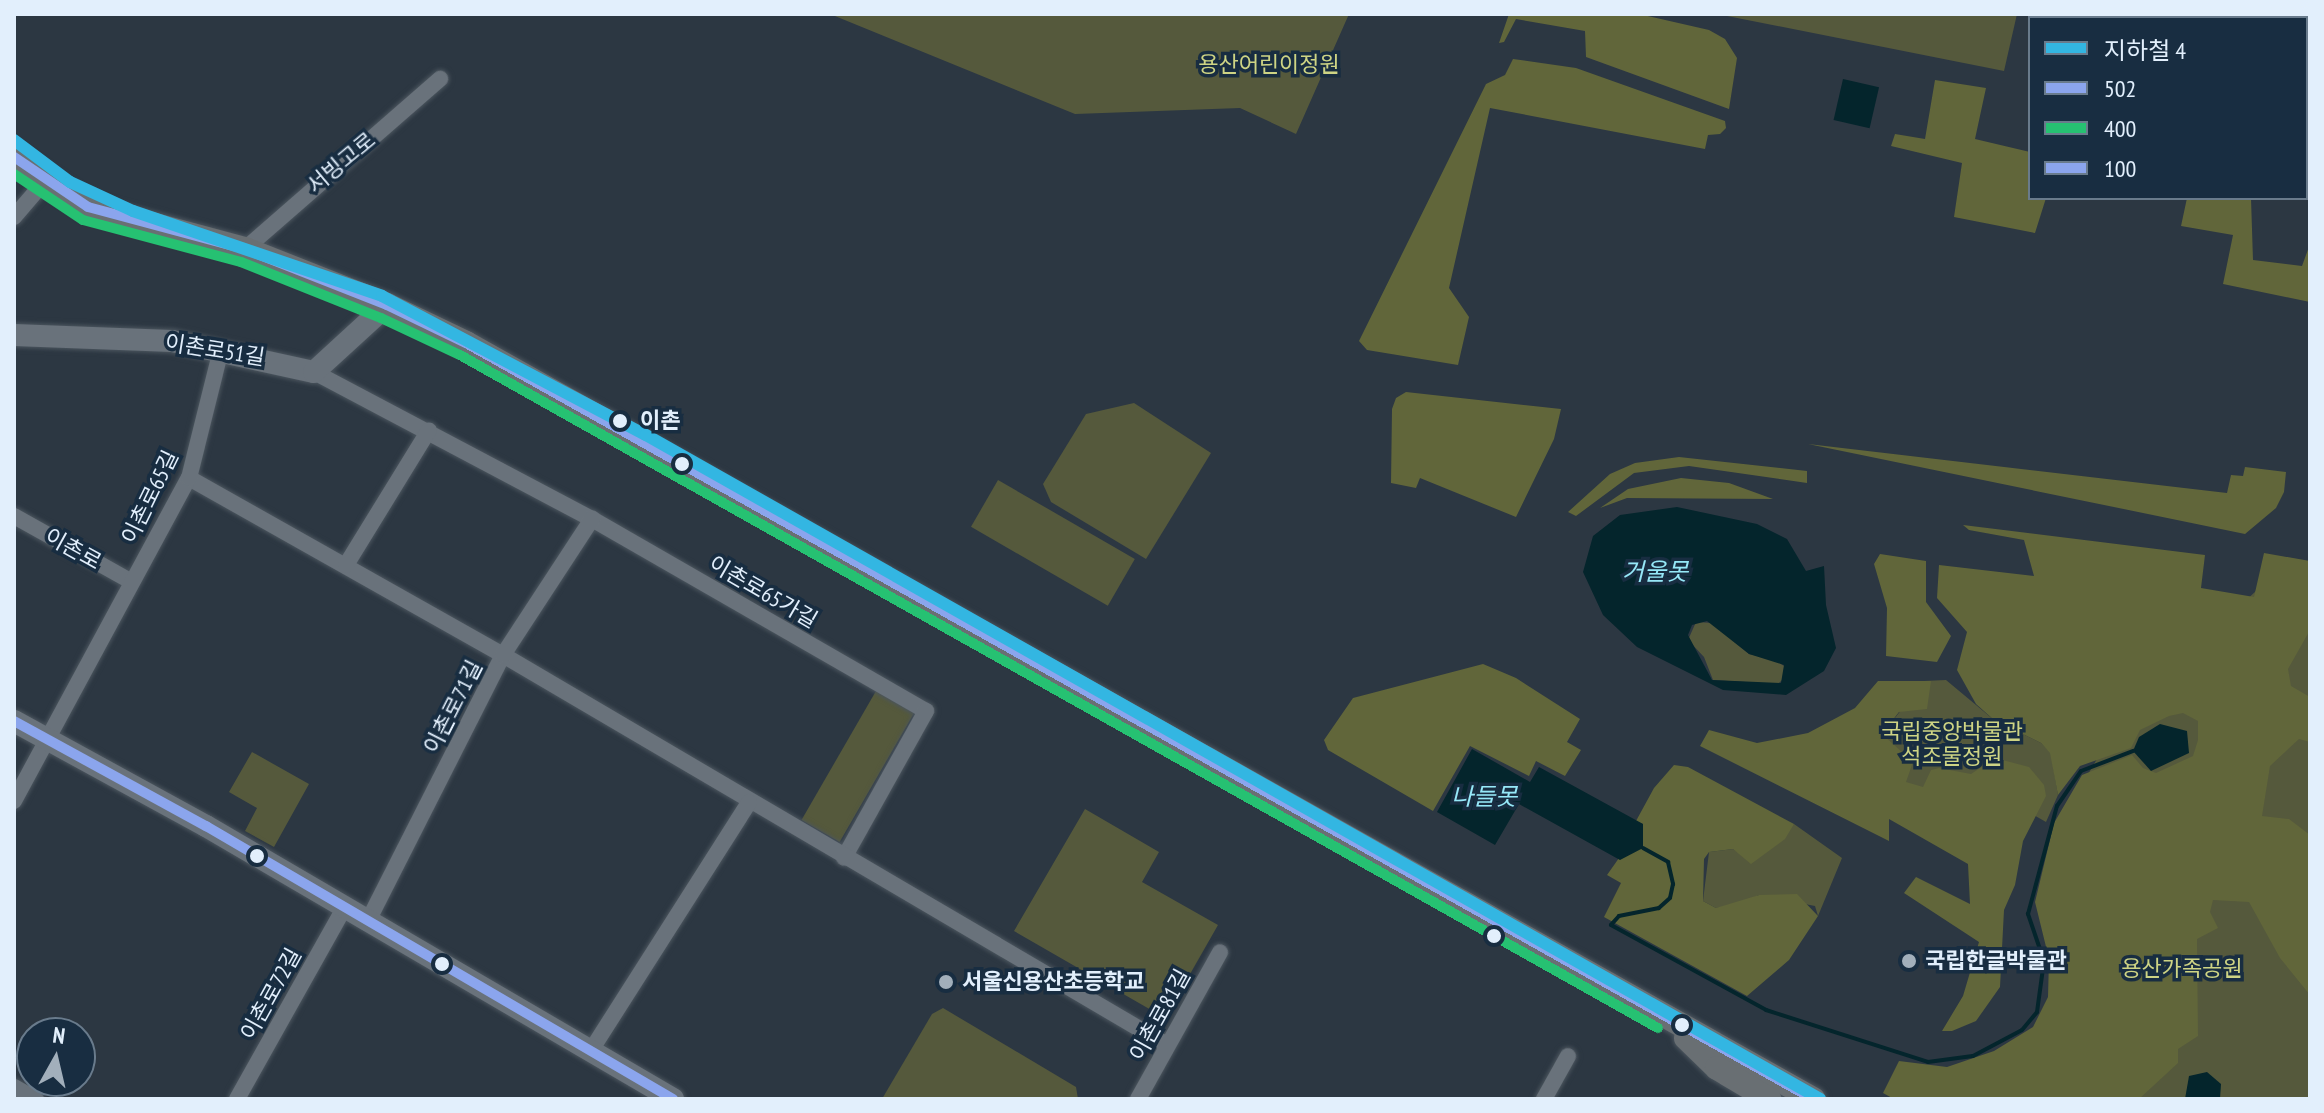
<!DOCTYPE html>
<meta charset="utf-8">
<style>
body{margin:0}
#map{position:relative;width:2324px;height:1113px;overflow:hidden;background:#2c3742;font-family:"PT Sans Narrow","Noto Sans KR",sans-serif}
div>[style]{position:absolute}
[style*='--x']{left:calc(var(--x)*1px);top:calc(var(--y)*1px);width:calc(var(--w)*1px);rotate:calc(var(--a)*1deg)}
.green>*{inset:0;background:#55593c;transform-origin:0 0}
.forest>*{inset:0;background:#61663a}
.water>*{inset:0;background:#04252c;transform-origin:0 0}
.stream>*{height:4px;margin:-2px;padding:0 2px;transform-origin:2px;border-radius:2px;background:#04252c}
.roads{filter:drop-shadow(0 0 2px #4b555e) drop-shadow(0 0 2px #4b555e)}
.street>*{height:16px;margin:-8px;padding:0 8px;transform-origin:8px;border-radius:8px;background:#69727b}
.secondary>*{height:22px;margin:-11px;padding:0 11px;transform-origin:11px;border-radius:11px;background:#69727b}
.primary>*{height:24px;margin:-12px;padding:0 12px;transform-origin:12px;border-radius:12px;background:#696f73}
.bus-1>*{height:10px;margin:-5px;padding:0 5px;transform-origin:5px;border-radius:5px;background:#8ba5ed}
.bus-2>*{height:10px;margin:-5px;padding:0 5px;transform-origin:5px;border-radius:5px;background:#26c172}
.bus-3>*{height:10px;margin:-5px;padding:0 5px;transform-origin:5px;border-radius:5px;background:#8ba5ed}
.metro-1>*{height:12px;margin:-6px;padding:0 6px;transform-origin:6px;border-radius:6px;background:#33b6e2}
.dots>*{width:22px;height:22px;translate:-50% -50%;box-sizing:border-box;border:4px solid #182d41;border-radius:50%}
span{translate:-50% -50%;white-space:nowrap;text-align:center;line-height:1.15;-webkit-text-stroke:7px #182d41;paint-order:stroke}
.park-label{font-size:22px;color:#ced484}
.street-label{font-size:22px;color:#e2effc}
.stop-label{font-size:22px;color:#e2effc;font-weight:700}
.left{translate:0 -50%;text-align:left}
.poi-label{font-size:22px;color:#e2effc;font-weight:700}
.water-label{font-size:24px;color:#96e8f8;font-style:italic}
.frame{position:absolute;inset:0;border:16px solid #e2effc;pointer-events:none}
.legend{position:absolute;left:2028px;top:16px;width:280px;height:184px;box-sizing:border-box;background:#182d41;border:2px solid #697b8c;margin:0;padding:10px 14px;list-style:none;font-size:24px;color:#e2effc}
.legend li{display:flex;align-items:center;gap:16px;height:40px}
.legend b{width:40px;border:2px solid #697b8c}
.north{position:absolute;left:16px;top:1017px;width:80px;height:80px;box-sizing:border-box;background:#182d41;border:2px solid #697b8c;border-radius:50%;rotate:8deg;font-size:22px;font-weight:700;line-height:32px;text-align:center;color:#e2effc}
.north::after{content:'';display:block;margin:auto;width:28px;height:36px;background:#a2afbb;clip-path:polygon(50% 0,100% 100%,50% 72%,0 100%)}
</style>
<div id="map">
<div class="green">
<i style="clip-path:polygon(830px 14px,1349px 14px,1296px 134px,1240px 108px,1075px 114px)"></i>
<i style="clip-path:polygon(1717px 14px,2017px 14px,2004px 71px)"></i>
<i style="clip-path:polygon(2049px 14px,2269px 14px,2050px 18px)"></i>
<i style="clip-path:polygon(1134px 403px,1211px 453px,1146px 559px,1051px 502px,1043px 484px,1086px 414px)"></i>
<i style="left:998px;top:480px;width:158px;height:54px;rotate:30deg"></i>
<i style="clip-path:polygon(2271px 577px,2310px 577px,2310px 1099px,1950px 1099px,2053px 1018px,2058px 825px,2123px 715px)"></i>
<i style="clip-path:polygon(1696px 622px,1712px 623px,1749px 654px,1775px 660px,1784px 666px,1784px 678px,1778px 684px,1713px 680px,1704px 657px,1688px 640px)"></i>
<i style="clip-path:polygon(1946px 680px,1994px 720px,2041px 743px,2051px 753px,2058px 795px,2046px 822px,2027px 811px,1923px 795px,1861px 761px,1924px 681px)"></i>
<i style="left:876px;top:691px;width:44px;height:149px;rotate:30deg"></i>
<i style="clip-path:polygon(252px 752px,309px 784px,274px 847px,245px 831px,257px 808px,229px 792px)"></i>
<i style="clip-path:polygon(1085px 809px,1159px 852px,1142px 882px,1218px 925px,1165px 1018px,1014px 931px)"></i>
<i style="clip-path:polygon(1794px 824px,1842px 858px,1818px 916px,1815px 906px,1759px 895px,1731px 907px,1716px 908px,1703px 901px,1709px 852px,1733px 849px,1741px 854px)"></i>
<i style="clip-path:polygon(943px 1008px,1076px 1087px,1078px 1099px,882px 1099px,932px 1014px)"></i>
</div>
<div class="forest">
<i style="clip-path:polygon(1509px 14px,1639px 14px,1709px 30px,1725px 39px,1737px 58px,1729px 109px,1586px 57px,1585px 31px,1516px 19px,1504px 42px,1499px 43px)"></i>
<i style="clip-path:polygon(1513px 59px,1576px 68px,1725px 121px,1726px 128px,1720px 134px,1708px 135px,1705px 149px,1490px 108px,1449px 288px,1469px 317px,1458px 365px,1367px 350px,1359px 341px,1486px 84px,1505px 75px)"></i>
<i style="clip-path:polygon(1935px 80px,1986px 88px,1975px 139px,2030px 152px,2030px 198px,2046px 198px,2035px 233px,1954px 217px,1962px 163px,1891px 146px,1895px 134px,1925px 139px)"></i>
<i style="clip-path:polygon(2187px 198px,2251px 198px,2253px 260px,2302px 266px,2310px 244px,2310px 302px,2223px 284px,2233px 235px,2181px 226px)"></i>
<i style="clip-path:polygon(1406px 392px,1561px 409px,1554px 439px,1516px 517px,1420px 478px,1416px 488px,1391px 483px,1392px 409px,1396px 398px)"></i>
<i style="clip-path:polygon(1808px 444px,2227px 493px,2231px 475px,2243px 476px,2245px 467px,2286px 472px,2284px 492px,2276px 508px,2245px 534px)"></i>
<i style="clip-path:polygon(1679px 457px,1807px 471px,1807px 483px,1689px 466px,1634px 473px,1576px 516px,1568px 512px,1610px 474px,1635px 463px)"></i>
<i style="clip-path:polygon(1681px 478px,1729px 483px,1773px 499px,1627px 498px,1600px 508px,1628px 489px)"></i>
<i style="clip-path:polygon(1963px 525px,2205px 555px,2201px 588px,2254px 597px,2264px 553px,2310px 561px,2310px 630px,2288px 669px,2291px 686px,2310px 697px,2310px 742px,2299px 739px,2270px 766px,2262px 816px,2289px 819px,2310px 835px,2310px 995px,2280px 958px,2249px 902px,2213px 900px,2210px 912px,2218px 928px,2197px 939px,2198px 1036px,2178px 1049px,2178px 1063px,2139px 1099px,1894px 1099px,1883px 1093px,1899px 1061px,1947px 1067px,1994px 1051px,2033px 1027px,2048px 997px,2049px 959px,2035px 902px,2054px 823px,2082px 775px,2132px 755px,2143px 768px,2156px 773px,2193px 756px,2198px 740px,2198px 721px,2183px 713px,2169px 716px,2140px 730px,2131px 748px,2080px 766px,2058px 795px,2050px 753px,2041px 743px,1994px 720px,1976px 704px,1957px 670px,1967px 632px,1937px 598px,1939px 565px,2034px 576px,2024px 540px,1969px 530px)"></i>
<i style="clip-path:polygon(1880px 554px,1926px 561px,1926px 602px,1951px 636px,1937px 662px,1886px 656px,1887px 608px,1874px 564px)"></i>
<i style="clip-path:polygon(1483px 664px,1516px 678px,1580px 719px,1567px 742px,1581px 750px,1565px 776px,1536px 761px,1529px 776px,1470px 746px,1433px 811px,1328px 750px,1324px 740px,1353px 698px)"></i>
<i style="clip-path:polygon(1878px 681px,1931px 681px,1927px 709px,1899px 712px,1882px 734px,1913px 762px,1906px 782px,1923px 787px,1931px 770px,1939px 768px,1971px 774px,1995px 758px,2029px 767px,2044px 785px,2046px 796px,2023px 841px,2015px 885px,2004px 910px,2000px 987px,1976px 1021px,1952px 1031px,1942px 1031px,1963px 996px,1979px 942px,1904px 893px,1916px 877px,1970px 904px,1968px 864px,1889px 819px,1889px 841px,1700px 746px,1709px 730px,1757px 743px,1808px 733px,1855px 708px)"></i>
<i style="clip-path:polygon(1674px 765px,1688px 767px,1794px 824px,1785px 839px,1751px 864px,1733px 849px,1709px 852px,1704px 859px,1703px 901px,1716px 908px,1759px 895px,1797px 894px,1818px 916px,1789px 960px,1747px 996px,1604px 917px,1621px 883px,1607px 875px,1643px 824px,1636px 821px,1654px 788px)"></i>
</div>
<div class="water">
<i style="left:1843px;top:79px;width:37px;height:42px;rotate:13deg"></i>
<i style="clip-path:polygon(evenodd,1677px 507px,1757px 524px,1787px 539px,1806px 571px,1824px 566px,1826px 605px,1836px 648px,1824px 671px,1786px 695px,1723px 690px,1637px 647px,1603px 615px,1583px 572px,1593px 536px,1620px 515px,1677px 507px,1707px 621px,1749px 654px,1784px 665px,1781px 683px,1712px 680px,1688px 635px,1692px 625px,1707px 621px)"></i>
<i style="clip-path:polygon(2160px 724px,2187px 731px,2189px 753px,2151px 771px,2133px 751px,2139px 737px)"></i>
<i style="clip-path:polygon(1472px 749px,1530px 782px,1539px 767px,1643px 824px,1643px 848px,1620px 860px,1519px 804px,1495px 845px,1437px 812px)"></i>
<i style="clip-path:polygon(2207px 1072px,2221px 1084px,2220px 1099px,2185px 1099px,2189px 1076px)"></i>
</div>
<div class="stream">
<i style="--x:1643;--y:848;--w:29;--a:29"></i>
<i style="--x:1668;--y:862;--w:23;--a:77"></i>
<i style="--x:1673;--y:884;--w:14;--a:102"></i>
<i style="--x:1670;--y:898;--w:15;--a:138"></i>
<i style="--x:1659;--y:908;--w:41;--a:168.7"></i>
<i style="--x:1619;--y:916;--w:12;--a:132"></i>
<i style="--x:1611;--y:925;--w:177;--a:28.7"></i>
<i style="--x:1766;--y:1010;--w:170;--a:17.8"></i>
<i style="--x:1928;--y:1062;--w:45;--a:-7.6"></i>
<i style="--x:1973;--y:1056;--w:55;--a:-28"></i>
<i style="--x:2022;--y:1030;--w:23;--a:-50"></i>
<i style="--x:2037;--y:1012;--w:51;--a:-82.2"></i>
<i style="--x:2044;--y:961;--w:50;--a:-108.8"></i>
<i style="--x:2028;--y:914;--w:112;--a:-75"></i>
<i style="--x:2057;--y:806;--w:42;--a:-55.6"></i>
<i style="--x:2081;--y:771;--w:56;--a:-21"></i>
</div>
<div class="roads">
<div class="street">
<i style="--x:14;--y:217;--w:48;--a:-49.3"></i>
<i style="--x:245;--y:249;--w:259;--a:-41.1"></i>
<i style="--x:314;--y:372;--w:314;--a:27.9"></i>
<i style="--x:592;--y:519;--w:385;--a:29.9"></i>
<i style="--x:926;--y:711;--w:168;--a:119.2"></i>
<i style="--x:189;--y:478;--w:360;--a:29.4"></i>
<i style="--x:503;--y:655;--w:770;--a:30.43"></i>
<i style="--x:14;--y:516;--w:135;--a:29.2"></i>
<i style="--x:346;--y:565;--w:158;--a:-58.4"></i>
<i style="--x:14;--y:801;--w:367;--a:-61.6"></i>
<i style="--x:189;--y:478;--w:132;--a:-76"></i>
<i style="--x:367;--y:923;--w:301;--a:-63.1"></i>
<i style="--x:503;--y:655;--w:163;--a:-56.8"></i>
<i style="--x:590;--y:1052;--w:296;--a:-57.5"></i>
<i style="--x:14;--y:1087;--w:25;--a:29"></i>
<i style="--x:237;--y:1099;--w:217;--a:-60.7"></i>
<i style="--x:1138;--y:1099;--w:168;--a:-60.8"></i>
<i style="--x:1544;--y:1099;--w:49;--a:-60.8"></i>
</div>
<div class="secondary">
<i style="--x:14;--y:335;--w:158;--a:2.2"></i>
<i style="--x:172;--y:341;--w:145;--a:12.3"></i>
<i style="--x:314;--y:372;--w:99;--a:-42.5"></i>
<i style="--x:14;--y:721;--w:219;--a:28.7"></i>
<i style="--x:206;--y:826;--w:541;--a:30.31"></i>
</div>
<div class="primary">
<i style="--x:14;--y:157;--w:89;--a:34"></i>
<i style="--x:88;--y:207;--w:163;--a:15"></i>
<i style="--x:245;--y:249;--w:153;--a:21.5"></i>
<i style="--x:387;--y:305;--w:88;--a:25.7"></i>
<i style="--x:466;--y:343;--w:1545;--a:29.3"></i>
<i style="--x:1686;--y:1038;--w:43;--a:44.1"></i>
<i style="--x:1717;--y:1068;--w:61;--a:30.8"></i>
</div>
</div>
<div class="bus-1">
<i style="--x:14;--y:157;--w:89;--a:34"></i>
<i style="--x:88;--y:207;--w:163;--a:15"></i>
<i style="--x:245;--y:249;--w:153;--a:21.5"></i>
<i style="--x:387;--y:305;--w:88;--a:25.7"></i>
<i style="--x:466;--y:343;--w:1545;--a:29.3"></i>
</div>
<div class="bus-2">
<i style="--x:14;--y:174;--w:83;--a:33.7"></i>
<i style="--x:83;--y:220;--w:163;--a:14.9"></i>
<i style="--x:241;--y:262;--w:151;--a:21.8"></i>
<i style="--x:381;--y:318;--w:87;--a:25.1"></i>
<i style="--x:460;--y:355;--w:1374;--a:29.33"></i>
</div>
<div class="bus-3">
<i style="--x:14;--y:721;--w:219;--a:28.7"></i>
<i style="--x:206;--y:826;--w:541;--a:30.31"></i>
</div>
<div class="metro-1">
<i style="--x:14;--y:140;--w:70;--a:36.9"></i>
<i style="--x:70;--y:182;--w:69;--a:24.7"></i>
<i style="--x:133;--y:211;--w:263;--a:18.8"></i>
<i style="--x:382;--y:296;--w:298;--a:27.8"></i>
<i style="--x:646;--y:435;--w:1349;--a:29.49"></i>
</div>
<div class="dots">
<i style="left:620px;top:421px;background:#e2effc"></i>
<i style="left:682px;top:464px;background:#e2effc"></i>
<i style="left:257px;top:856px;background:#e2effc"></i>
<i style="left:1494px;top:936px;background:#e2effc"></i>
<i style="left:1909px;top:961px;background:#a2afbb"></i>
<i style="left:442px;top:964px;background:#e2effc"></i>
<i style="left:946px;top:982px;background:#a2afbb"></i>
<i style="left:1682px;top:1025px;background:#e2effc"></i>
</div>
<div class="park-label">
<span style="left:1269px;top:65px">용산어린이정원</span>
<span style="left:1952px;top:744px">국립중앙박물관<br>석조물정원</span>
<span style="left:2182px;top:969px">용산가족공원</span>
</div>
<div class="street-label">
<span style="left:341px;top:163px;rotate:-40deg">서빙고로</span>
<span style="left:215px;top:350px;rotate:9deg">이촌로51길</span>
<span style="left:150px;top:497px;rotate:-64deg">이촌로65길</span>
<span style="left:73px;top:549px;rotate:29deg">이촌로</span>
<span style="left:763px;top:592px;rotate:30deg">이촌로65가길</span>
<span style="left:453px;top:707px;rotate:-63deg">이촌로71길</span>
<span style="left:271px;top:994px;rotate:-61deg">이촌로72길</span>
<span style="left:1160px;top:1015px;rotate:-61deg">이촌로81길</span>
</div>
<div class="stop-label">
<span class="left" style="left:640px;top:421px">이촌</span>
</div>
<div class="poi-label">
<span class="left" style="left:1925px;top:961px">국립한글박물관</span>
<span class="left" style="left:962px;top:982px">서울신용산초등학교</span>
</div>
<div class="water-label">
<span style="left:1655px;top:572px">거울못</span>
<span style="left:1484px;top:797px">나들못</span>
</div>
<div class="frame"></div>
<ul class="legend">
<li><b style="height:10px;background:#33b6e2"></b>지하철 4</li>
<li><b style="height:10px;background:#8ba5ed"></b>502</li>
<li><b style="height:10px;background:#26c172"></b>400</li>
<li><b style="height:10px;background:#8ba5ed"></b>100</li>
</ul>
<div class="north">N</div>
</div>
